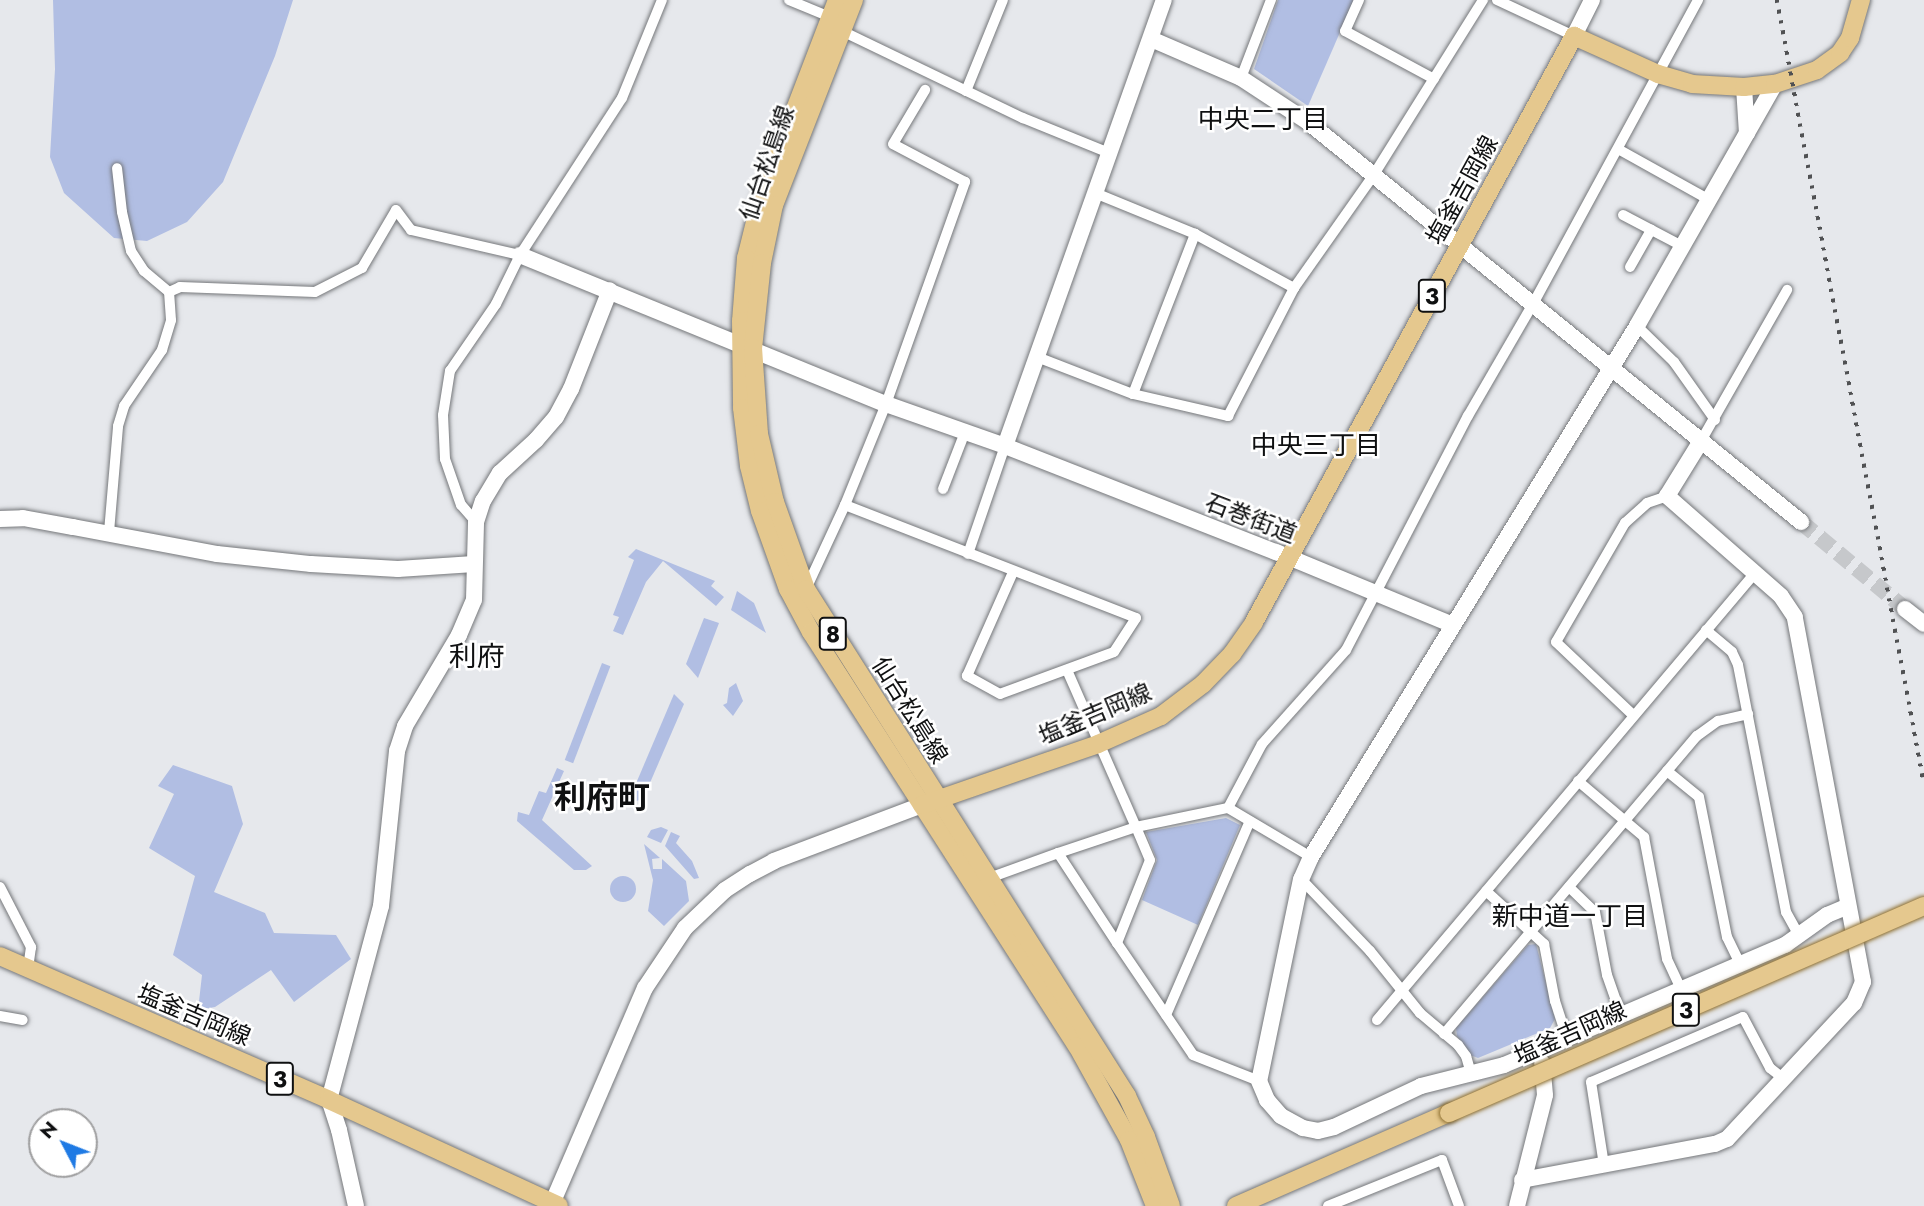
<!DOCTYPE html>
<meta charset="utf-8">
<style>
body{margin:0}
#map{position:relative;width:1924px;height:1206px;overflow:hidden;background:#e6e8ec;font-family:Jost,"Noto Sans JP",sans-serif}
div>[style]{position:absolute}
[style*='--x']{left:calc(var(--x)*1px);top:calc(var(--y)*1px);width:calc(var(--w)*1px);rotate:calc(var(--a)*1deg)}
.green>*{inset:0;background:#b1bee3;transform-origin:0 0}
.round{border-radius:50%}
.secondary-tunnel>*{height:16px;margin-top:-8px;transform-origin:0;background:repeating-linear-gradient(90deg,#c6c8cb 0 16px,transparent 0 24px)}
.roads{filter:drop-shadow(0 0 2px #75777a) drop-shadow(0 0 2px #75777a)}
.street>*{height:10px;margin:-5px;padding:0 5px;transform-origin:5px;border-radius:5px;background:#fff}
.secondary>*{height:16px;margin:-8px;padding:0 8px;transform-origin:8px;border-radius:8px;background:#fff}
.primary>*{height:18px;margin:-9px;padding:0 9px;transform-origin:9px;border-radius:9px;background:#e5c88e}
.rail>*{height:3.5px;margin-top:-1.75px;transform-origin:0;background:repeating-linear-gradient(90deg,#505153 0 3.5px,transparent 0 10.5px)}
.bridges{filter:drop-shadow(0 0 2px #8e7032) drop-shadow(0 0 2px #8e7032)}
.primary-bridge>*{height:18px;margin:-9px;padding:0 9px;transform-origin:9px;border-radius:9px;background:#e5c88e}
span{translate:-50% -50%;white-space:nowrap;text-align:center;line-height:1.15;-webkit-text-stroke:5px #fff;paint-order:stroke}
.shield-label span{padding:2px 5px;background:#fff;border:2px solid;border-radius:5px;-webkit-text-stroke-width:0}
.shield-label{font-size:23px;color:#0f1011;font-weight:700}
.street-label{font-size:24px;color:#0f1011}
.neighbourhood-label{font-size:26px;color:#0f1011}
.quarter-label{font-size:28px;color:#0f1011}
.district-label{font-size:32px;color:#0f1011;font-weight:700}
.north{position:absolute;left:28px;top:1108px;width:70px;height:70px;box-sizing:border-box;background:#fff;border:2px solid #9f9fa0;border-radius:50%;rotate:312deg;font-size:19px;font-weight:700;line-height:28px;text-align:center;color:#0f1011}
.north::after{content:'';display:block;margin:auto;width:24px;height:32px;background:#1f7ae4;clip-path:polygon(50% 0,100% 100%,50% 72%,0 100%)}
</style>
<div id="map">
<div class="green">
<i style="clip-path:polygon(53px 0,293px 0,275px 56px,223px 182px,187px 222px,147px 241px,114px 238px,64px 193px,50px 157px,55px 69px)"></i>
<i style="clip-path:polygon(1278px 0,1354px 0,1308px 106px,1254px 69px)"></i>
<i style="clip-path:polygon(636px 549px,715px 581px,711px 586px,724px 597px,716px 606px,663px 561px,646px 582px,623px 635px,613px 631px,619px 617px,613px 615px,634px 560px,628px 557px)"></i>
<i style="clip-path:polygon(737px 591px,754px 603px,766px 633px,731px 610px)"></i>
<i style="clip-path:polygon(704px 618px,719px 623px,698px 678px,686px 664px)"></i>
<i style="left:602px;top:663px;width:9px;height:104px;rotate:21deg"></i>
<i style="clip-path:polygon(736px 683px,743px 701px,733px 716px,723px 705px,727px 703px,729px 688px)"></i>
<i style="clip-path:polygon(674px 694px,684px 704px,643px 799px,633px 802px,629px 800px)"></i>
<i style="clip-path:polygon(173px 765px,232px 786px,243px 824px,214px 892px,265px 913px,274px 933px,336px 935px,351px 959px,294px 1002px,271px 970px,215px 1007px,198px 1010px,202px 975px,173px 955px,195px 876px,149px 848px,174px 794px,158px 786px)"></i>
<i style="clip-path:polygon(557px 768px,564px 771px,542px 820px,592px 866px,586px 870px,574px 870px,517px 821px,518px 812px,529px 815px,539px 791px,546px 793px)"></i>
<i style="clip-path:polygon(1226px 818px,1240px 825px,1198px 925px,1142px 900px,1157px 860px,1146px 832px)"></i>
<i style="clip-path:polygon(661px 827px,668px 830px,661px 843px,647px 837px,651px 830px)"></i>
<i style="clip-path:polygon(671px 832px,680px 836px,676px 843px,692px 861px,699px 878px,694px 879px,665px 846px)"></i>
<i style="clip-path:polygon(644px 844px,660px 858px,652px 859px,653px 869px,662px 869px,662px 859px,686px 881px,689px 901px,664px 926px,648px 911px,653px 880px)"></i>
<i class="round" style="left:610px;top:876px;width:26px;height:26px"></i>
<i style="clip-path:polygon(1536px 944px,1555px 1019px,1550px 1028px,1478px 1058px,1470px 1055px,1457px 1036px,1456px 1028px,1528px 945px)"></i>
</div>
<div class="secondary-tunnel">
<i style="--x:1801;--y:522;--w:136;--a:39.9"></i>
</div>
<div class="roads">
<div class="street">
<i style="--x:789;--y:0;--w:44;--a:22.5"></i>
<i style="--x:1359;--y:0;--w:34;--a:114"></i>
<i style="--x:1345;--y:31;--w:101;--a:28.3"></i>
<i style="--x:1497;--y:0;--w:85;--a:25.1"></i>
<i style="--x:842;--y:31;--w:201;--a:25.7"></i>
<i style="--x:1023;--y:118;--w:93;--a:22.1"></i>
<i style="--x:1241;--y:78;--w:84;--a:-69"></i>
<i style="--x:966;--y:91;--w:98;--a:-67.9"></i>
<i style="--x:1618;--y:149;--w:103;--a:29.1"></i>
<i style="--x:1095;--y:193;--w:108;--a:22.3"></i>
<i style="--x:1195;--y:234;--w:113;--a:28.6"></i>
<i style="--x:1623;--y:215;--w:67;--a:27.7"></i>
<i style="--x:1630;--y:267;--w:43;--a:-60.4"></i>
<i style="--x:169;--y:292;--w:12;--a:-24"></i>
<i style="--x:180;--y:287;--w:135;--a:2.1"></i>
<i style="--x:315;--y:292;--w:53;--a:-27.1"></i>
<i style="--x:362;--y:268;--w:67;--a:-59.6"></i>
<i style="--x:396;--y:210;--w:25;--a:53"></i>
<i style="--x:411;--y:230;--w:112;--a:12.9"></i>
<i style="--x:1637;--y:326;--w:52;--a:44.2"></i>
<i style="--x:1674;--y:362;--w:71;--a:54.7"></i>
<i style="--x:1037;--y:357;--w:103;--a:21.1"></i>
<i style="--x:1133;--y:394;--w:98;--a:13"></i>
<i style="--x:1228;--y:416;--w:144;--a:-62.7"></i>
<i style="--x:1294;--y:288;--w:137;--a:-54.8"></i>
<i style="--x:1373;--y:176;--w:208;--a:-58"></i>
<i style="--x:1133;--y:394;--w:172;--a:-68.8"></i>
<i style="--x:1701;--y:441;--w:174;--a:-60.3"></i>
<i style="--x:943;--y:489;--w:61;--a:-68.9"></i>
<i style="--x:845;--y:505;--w:312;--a:21.2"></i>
<i style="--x:1136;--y:618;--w:40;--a:122.9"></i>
<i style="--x:1114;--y:652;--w:121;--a:159.8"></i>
<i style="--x:1000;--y:694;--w:38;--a:-151"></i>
<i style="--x:967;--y:676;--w:114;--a:-66.1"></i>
<i style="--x:476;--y:522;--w:23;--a:-131"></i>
<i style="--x:461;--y:505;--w:49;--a:-109.2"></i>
<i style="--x:445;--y:459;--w:44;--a:-92.6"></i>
<i style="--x:443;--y:415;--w:45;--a:-81"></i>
<i style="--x:450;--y:371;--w:81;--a:-55.5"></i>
<i style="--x:496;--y:304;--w:55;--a:-63.9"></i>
<i style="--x:520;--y:255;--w:187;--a:-57"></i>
<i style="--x:622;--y:98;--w:106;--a:-67.8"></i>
<i style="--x:109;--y:532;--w:106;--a:-85.1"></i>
<i style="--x:118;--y:426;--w:21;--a:-73"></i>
<i style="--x:124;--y:406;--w:68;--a:-55.8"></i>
<i style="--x:162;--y:350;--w:31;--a:-73"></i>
<i style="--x:171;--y:320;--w:28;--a:-94"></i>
<i style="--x:169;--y:292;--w:33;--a:-140"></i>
<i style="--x:144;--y:271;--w:24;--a:-123"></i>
<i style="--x:131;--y:251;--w:40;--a:-103"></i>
<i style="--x:122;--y:212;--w:44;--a:-96.5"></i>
<i style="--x:968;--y:554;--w:114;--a:-71.1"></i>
<i style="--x:806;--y:589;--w:93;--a:-65.1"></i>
<i style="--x:845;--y:505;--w:109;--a:-67.9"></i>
<i style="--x:886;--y:404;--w:236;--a:-70.4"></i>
<i style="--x:965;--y:182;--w:81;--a:-152.2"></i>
<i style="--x:893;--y:144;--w:63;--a:-59.3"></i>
<i style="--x:1706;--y:630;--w:34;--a:40"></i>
<i style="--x:1732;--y:652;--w:14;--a:65"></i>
<i style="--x:1738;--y:665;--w:252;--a:79"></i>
<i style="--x:1786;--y:912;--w:26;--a:61"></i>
<i style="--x:1067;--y:670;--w:171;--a:66.3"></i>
<i style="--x:1136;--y:827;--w:94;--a:-11.7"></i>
<i style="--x:1633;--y:715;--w:106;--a:-136.5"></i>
<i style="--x:1556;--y:642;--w:138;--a:-59.9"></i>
<i style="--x:1625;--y:523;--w:30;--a:-42"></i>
<i style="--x:1647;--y:503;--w:21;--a:-19"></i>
<i style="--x:1667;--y:771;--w:41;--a:39.1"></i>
<i style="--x:1699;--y:797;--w:143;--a:78.7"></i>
<i style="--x:1727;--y:937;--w:30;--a:64"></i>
<i style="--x:1578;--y:781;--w:87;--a:40.3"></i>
<i style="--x:1644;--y:837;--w:124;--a:79.3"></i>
<i style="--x:1667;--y:959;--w:33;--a:65"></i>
<i style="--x:1311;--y:857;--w:96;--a:-149.4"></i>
<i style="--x:1228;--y:808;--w:72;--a:-62"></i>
<i style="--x:1262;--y:744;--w:126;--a:-48.2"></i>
<i style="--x:1346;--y:650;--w:264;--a:-62.5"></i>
<i style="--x:1468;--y:416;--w:129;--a:-59.9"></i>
<i style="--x:1533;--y:304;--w:346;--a:-61.5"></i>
<i style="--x:989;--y:878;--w:73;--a:-19.9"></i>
<i style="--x:1301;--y:879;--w:100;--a:46.2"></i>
<i style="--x:1370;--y:951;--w:80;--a:51.1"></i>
<i style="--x:1420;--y:1013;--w:50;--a:40.1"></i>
<i style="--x:1458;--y:1045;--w:14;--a:54"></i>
<i style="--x:1466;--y:1056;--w:19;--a:74"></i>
<i style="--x:0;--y:887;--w:68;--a:62.7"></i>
<i style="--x:31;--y:947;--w:22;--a:98"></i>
<i style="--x:1569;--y:887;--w:36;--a:44"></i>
<i style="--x:1595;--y:912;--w:64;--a:79.2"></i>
<i style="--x:1607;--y:975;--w:42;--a:70.7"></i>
<i style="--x:1486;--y:891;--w:79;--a:42.4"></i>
<i style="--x:1544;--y:944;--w:58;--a:79.1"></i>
<i style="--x:1555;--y:1001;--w:38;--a:72"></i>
<i style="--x:1117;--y:943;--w:89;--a:-68.3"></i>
<i style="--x:1150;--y:860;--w:36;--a:-113"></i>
<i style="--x:1136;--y:827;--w:82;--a:161.6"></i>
<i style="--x:1058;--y:853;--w:108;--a:56.8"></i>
<i style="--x:1117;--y:943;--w:135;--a:55.8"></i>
<i style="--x:1193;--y:1055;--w:71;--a:21.5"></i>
<i style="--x:1166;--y:1015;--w:211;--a:-66.6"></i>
<i style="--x:0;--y:1016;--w:23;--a:10"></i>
<i style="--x:1377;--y:1020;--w:585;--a:-49.78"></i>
<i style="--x:1444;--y:1034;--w:391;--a:-49.7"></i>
<i style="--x:1697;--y:736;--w:26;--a:-36"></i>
<i style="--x:1718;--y:721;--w:31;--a:-13"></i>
<i style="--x:1604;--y:1165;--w:84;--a:-98.9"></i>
<i style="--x:1591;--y:1082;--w:165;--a:-23.2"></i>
<i style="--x:1743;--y:1017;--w:58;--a:62.1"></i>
<i style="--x:1770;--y:1068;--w:18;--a:38"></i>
<i style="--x:1328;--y:1206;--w:123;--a:-22"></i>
<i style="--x:1442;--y:1160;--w:49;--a:69.7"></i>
</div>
<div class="secondary">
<i style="--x:1574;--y:36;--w:40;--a:-63.4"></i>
<i style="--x:1151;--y:39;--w:98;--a:23.4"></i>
<i style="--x:1241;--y:78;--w:80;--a:33.3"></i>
<i style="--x:1308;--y:122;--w:635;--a:39.05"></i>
<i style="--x:1744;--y:87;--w:46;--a:86.3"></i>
<i style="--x:1747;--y:133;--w:222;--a:119.7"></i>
<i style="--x:1637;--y:326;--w:623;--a:121.55"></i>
<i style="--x:1311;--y:857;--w:24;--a:114"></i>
<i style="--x:1301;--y:879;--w:206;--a:101.7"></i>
<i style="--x:1259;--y:1081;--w:21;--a:67"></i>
<i style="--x:1267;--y:1100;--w:21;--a:49"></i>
<i style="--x:1281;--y:1116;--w:25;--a:29"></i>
<i style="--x:1303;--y:1128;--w:15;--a:11"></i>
<i style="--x:1318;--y:1131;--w:16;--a:-14"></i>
<i style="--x:1334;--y:1127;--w:96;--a:-25.2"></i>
<i style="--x:1421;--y:1086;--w:86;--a:-14.2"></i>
<i style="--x:1504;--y:1065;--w:39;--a:-23"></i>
<i style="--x:1540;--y:1050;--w:267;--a:-23.2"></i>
<i style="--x:1785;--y:945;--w:52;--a:-35.5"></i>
<i style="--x:1827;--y:915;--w:23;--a:-23"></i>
<i style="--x:1747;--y:133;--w:56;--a:-60.3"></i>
<i style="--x:520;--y:255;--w:395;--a:22.2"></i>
<i style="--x:886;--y:404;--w:126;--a:19.4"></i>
<i style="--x:1005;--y:446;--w:291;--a:21.4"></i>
<i style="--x:1276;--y:552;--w:191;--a:22.4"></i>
<i style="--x:1005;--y:446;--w:473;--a:-70.4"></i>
<i style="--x:0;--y:519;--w:23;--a:-2"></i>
<i style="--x:23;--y:518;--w:51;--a:10.2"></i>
<i style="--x:73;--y:527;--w:147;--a:10.6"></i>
<i style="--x:217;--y:554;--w:95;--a:6.1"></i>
<i style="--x:311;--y:564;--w:87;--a:3.3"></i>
<i style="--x:398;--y:569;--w:76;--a:-3.8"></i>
<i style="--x:1905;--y:609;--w:24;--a:38"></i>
<i style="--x:1522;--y:1180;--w:196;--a:-10.6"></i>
<i style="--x:1715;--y:1144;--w:13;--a:-23"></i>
<i style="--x:1727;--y:1139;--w:186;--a:-47"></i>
<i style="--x:1854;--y:1003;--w:23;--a:-67"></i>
<i style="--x:1863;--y:982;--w:371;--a:-100.6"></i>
<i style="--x:1795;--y:617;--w:25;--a:-124"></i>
<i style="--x:1781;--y:596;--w:152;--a:-138.7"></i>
<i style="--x:1667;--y:496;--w:65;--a:-58.3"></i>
<i style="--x:356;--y:1206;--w:78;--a:-102.6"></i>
<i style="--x:339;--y:1130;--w:32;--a:-108"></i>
<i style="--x:329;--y:1100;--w:201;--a:-75"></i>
<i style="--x:381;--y:906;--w:156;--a:-84.1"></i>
<i style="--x:397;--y:751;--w:26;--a:-72"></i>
<i style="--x:405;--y:726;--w:106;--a:-59.3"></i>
<i style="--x:459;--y:635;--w:38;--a:-67"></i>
<i style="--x:474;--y:600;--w:78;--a:-88.5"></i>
<i style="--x:476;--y:522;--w:22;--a:-72"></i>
<i style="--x:483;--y:501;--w:33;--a:-59"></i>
<i style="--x:500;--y:473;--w:49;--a:-42.5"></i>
<i style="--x:536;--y:440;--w:30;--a:-49"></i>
<i style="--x:556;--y:417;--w:32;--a:-62"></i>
<i style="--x:571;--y:389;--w:106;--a:-68.5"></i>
<i style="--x:551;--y:1206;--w:237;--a:-66.7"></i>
<i style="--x:645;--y:988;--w:72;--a:-56.3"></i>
<i style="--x:685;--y:928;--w:55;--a:-43.5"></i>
<i style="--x:725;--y:890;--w:30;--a:-33"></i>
<i style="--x:750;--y:874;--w:27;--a:-28"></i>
<i style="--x:774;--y:861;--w:158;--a:-20.7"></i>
<i style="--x:1517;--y:1206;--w:114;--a:-75.8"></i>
<i style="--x:1545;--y:1095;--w:32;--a:-95"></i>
</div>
<div class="primary">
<i style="--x:837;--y:0;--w:212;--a:111"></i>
<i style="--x:761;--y:198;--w:62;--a:104"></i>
<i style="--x:746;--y:258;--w:63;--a:94.5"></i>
<i style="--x:741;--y:321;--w:87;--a:89.3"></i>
<i style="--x:742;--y:408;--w:58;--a:83.1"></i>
<i style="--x:749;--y:466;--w:46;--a:76.3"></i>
<i style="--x:760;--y:511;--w:83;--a:70.3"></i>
<i style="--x:788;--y:589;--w:49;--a:61.9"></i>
<i style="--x:811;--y:632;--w:492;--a:57.3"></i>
<i style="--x:1077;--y:1046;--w:107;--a:61"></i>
<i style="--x:1129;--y:1140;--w:71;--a:68.5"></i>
<i style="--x:854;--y:0;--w:220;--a:111.3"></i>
<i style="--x:774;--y:205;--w:59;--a:101.7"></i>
<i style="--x:762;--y:263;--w:85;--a:96"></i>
<i style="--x:753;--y:348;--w:86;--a:86"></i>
<i style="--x:759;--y:434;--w:70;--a:76.8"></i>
<i style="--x:775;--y:502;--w:92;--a:70.4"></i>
<i style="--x:806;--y:589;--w:600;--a:57.66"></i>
<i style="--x:1127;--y:1096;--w:45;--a:65.1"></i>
<i style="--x:1146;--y:1137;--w:73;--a:70.1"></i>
<i style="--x:922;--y:805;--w:186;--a:-19.1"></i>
<i style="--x:1098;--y:744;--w:69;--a:-24"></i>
<i style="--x:1161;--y:716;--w:53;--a:-37.3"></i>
<i style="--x:1203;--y:684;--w:42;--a:-46"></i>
<i style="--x:1232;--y:654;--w:39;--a:-55"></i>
<i style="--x:1254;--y:622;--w:668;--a:-61.36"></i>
<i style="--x:1574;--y:36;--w:92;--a:24.3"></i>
<i style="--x:1658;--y:74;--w:35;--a:16"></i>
<i style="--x:1692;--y:84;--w:52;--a:3.3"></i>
<i style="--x:1744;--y:87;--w:31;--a:-6"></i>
<i style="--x:1775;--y:84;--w:44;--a:-18.4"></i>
<i style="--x:1817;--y:70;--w:29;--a:-36"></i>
<i style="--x:1840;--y:53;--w:18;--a:-56"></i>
<i style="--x:1850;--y:38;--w:40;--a:-74"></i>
<i style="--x:0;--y:956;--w:359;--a:23.6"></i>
<i style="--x:329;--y:1100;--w:253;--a:24.7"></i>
<i style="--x:1236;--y:1206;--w:232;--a:-23.6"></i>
</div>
</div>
<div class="rail">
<i style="--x:1777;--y:0;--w:797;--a:79.37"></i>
</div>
<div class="bridges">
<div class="primary-bridge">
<i style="--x:1449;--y:1113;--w:518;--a:-23.55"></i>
</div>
</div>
<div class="shield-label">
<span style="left:1432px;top:296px">3</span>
<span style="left:833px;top:634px">8</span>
<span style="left:1686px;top:1010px">3</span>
<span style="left:280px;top:1079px">3</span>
</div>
<div class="street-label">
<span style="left:767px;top:163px;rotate:-71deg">仙台松島線</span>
<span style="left:1462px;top:190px;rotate:-61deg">塩釜吉岡線</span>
<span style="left:1251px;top:518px;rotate:21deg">石巻街道</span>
<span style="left:910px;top:710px;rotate:58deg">仙台松島線</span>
<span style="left:1095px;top:714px;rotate:-23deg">塩釜吉岡線</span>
<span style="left:194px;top:1015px;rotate:23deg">塩釜吉岡線</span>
<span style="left:1570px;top:1033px;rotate:-24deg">塩釜吉岡線</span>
</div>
<div class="neighbourhood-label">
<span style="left:1263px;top:120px">中央二丁目</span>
<span style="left:1316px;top:446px">中央三丁目</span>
<span style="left:1570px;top:917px">新中道一丁目</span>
</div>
<div class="quarter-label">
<span style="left:477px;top:657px">利府</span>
</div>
<div class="district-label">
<span style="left:602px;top:797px">利府町</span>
</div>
<div class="north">N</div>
</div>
